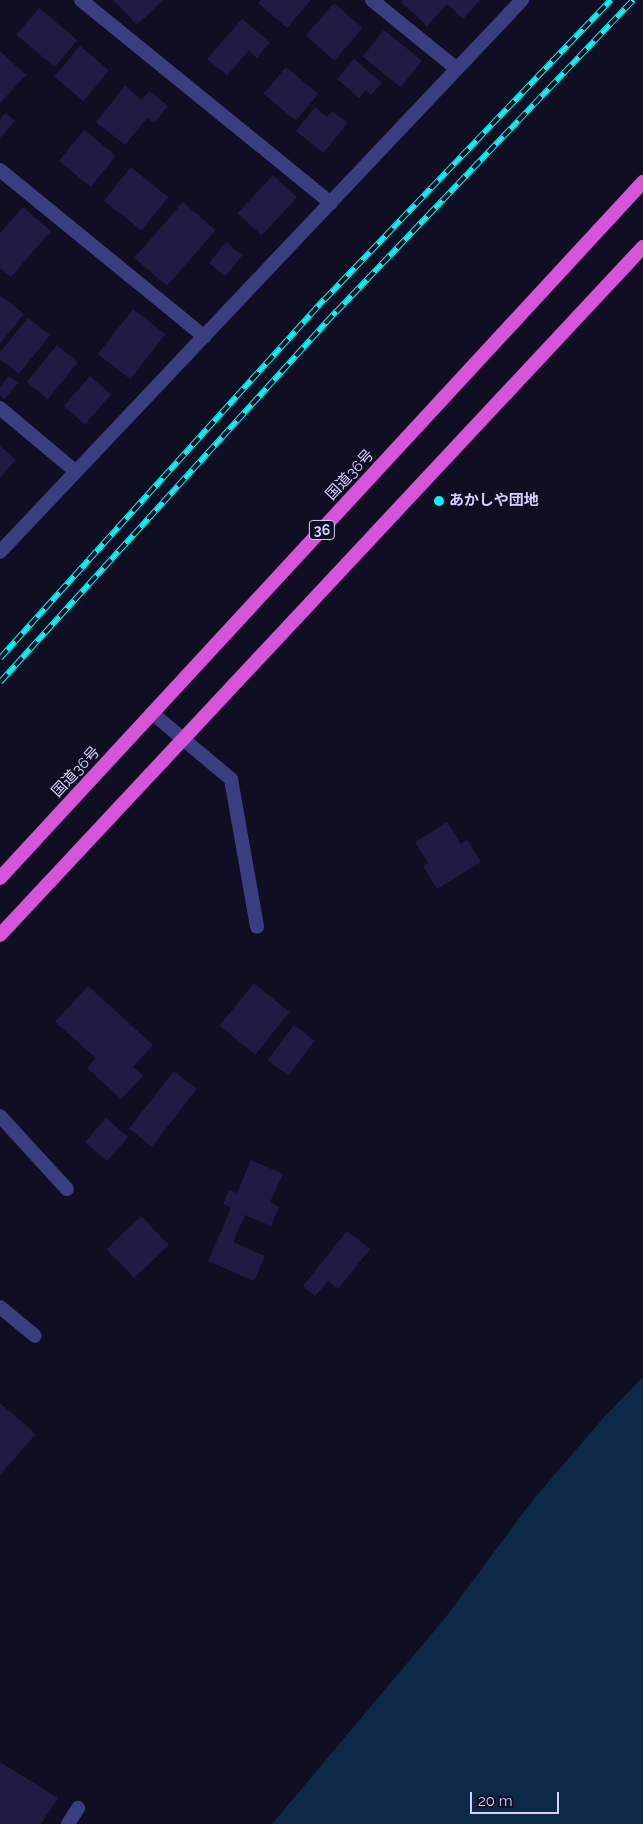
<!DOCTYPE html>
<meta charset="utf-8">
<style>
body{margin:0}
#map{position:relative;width:643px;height:1824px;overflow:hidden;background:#100e23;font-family:Raleway,"Noto Sans JP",sans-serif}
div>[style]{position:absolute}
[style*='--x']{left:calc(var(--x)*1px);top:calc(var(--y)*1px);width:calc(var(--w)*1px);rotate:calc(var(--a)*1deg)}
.water>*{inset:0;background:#0d2948}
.building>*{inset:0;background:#1f1b43;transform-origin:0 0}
.service>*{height:14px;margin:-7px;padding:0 7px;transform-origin:7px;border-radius:7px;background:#3a3e81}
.minor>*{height:14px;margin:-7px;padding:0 7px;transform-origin:7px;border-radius:7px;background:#3a3e81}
.trunk>*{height:14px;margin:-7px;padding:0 7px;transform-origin:7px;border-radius:7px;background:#d654d7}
.rail>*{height:5.5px;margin-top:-2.75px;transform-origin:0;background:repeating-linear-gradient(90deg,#100e23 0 11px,#04f5f7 0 22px);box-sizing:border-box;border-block:1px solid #04f5f7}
.dots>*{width:14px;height:14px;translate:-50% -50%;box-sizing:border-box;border:2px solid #100e23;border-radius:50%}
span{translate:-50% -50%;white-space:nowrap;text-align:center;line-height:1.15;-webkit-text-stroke:4px #100e23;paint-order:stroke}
.shield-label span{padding:1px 4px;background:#100e23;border:1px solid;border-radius:4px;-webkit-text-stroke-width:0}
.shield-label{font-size:14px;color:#d2d1fe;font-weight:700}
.street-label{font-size:15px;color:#d2d1fe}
.poi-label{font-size:15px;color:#d2d1fe;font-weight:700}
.left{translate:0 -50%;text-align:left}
.scale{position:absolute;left:470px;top:1792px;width:89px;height:22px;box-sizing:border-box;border:2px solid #d2d1fe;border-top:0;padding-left:6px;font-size:15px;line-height:18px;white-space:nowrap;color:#d2d1fe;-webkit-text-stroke:4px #100e23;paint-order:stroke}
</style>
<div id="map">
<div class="water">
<i style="clip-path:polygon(643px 1377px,643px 1824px,272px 1824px,446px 1617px,532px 1501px,605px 1416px)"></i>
</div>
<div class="building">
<i style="clip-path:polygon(113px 0,163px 0,137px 25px)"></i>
<i style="clip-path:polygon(261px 0,311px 0,287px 28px,258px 3px)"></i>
<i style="clip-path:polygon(403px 0,480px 0,463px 19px,447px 4px,427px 26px,401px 2px)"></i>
<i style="left:334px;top:3px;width:38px;height:43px;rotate:41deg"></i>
<i style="left:39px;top:8px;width:50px;height:35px;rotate:40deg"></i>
<i style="clip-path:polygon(242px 19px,270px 42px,257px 58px,249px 50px,227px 76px,207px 59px)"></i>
<i style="left:384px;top:30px;width:49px;height:34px;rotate:39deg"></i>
<i style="left:80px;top:46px;width:38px;height:40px;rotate:40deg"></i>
<i style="clip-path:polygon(0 51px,26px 75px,0 103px)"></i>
<i style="clip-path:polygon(354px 59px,382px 83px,371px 95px,366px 90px,359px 98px,337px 79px)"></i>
<i style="left:286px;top:67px;width:42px;height:35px;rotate:40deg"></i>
<i style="clip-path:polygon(125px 86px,142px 100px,149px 91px,168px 106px,154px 123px,147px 118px,125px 145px,96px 122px)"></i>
<i style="clip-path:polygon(315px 107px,327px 117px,332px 111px,348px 123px,323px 153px,296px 131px)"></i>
<i style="clip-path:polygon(6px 113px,15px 121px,0 138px,0 119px)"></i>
<i style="left:84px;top:130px;width:41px;height:40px;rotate:39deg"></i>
<i style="left:131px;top:167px;width:48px;height:43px;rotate:39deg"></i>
<i style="left:273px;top:175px;width:33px;height:52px;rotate:43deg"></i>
<i style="left:183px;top:202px;width:43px;height:74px;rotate:41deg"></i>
<i style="clip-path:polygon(23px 207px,51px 231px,11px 277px,0 268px,0 233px)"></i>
<i style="left:226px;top:242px;width:21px;height:27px;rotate:39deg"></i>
<i style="clip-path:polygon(0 295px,24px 314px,0 344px)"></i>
<i style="left:133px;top:309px;width:41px;height:57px;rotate:38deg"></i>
<i style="clip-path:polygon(28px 318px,50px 335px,19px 374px,0 359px,0 352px)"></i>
<i style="left:57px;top:345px;width:27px;height:48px;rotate:39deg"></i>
<i style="clip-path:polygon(9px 376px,18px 383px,4px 399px,0 395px,0 387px)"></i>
<i style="left:90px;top:376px;width:28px;height:40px;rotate:41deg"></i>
<i style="clip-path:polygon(0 446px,16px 460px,0 478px)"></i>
<i style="clip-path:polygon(447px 822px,461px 844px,467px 840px,481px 862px,437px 889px,423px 866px,428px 863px,415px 842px)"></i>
<i style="left:254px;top:983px;width:46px;height:55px;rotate:39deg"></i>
<i style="clip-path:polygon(88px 986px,153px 1045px,133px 1067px,143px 1076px,121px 1099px,87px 1068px,96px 1058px,55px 1022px)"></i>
<i style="left:294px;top:1025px;width:26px;height:44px;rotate:37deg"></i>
<i style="left:174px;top:1071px;width:29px;height:73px;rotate:38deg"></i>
<i style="left:106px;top:1118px;width:29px;height:32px;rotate:41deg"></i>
<i style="clip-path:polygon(251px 1160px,283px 1174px,270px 1202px,279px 1207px,271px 1226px,245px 1215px,233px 1242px,265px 1256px,254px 1281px,208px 1261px,231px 1208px,223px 1204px,229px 1190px,237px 1193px)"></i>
<i style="left:141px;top:1216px;width:40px;height:48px;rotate:46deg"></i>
<i style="clip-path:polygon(347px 1231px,370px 1249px,338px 1289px,328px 1281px,315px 1296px,303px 1286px)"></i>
<i style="clip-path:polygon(0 1403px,36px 1434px,0 1475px)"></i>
<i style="clip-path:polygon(0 1762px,58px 1798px,41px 1824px,0 1824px)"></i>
</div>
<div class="service">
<i style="--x:152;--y:713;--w:103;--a:39.9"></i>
<i style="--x:231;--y:779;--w:150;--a:80"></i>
<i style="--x:0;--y:1116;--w:99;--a:47.5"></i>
<i style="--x:0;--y:1307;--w:45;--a:39.6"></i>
<i style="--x:68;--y:1824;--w:19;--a:-58"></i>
</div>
<div class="minor">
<i style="--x:81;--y:0;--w:322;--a:39.1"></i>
<i style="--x:372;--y:0;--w:109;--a:39.1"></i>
<i style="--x:0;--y:170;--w:264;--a:39.2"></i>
<i style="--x:0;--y:408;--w:98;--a:40"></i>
<i style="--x:0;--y:552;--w:760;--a:-46.6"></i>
</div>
<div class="trunk">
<i style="--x:0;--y:878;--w:948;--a:-47.27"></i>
<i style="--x:0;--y:935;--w:942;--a:-46.94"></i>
</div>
<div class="rail">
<i style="--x:0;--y:658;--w:483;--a:-47.9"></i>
<i style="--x:324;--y:300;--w:415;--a:-46.3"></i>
<i style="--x:0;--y:682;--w:500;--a:-47.8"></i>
<i style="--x:336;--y:312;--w:431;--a:-46.4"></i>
</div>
<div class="dots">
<i style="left:439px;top:501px;background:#04f5f7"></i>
</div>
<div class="shield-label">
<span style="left:322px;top:530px">36</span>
</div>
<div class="street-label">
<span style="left:350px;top:475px;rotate:-47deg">国道36号</span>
<span style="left:76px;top:772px;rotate:-47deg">国道36号</span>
</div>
<div class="poi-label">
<span class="left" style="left:449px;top:501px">あかしや団地</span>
</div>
<div class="scale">20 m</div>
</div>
